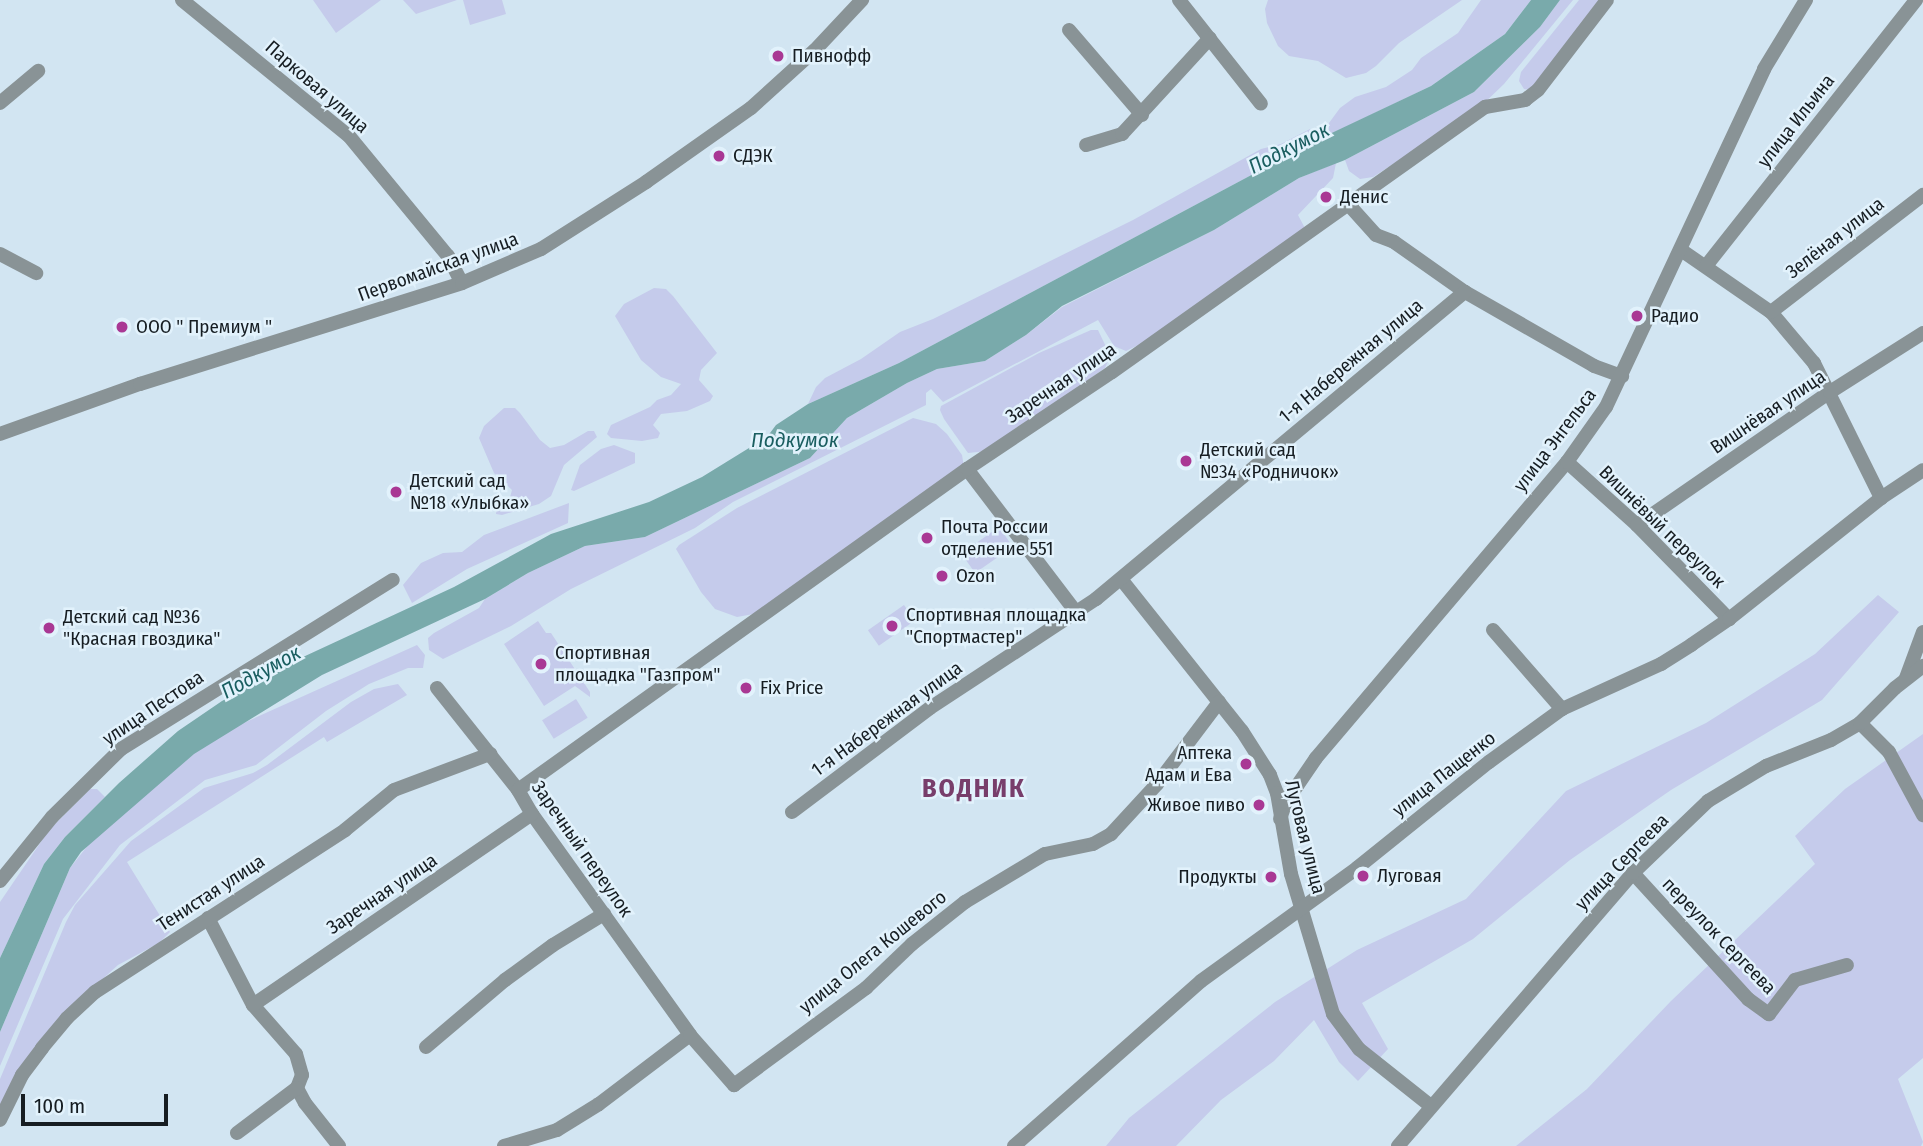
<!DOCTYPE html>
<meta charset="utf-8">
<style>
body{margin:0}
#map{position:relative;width:1923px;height:1146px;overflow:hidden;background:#d2e5f2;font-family:"Fira Sans Condensed",sans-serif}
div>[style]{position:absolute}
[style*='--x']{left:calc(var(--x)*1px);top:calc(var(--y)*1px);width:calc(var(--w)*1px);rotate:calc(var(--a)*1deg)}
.green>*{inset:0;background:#c5cbeb;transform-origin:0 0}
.water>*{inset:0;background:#79aaab}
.minor>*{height:14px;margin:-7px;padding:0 7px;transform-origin:7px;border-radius:7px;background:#899396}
.dots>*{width:19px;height:19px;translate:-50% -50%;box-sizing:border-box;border:4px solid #e2f2fc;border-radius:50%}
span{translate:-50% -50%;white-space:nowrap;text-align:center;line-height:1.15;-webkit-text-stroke:5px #e2f2fc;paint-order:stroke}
.poi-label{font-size:19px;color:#161d22}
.left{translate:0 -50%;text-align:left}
.right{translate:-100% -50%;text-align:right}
.street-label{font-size:19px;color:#161d22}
.water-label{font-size:21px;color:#1a5e60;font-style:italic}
.district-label{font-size:26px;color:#783e6b;font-weight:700;letter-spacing:2px}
.scale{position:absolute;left:21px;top:1094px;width:147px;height:32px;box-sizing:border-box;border:4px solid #161d22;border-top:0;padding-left:9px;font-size:21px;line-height:24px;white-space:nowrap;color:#161d22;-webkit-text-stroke:5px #e2f2fc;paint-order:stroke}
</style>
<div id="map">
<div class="green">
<i style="clip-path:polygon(313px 0,381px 0,336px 33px)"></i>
<i style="clip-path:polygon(403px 0,457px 0,416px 14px)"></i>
<i style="clip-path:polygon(463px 0,502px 0,506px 14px,470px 25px)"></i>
<i style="clip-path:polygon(1268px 0,1462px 0,1399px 43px,1376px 66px,1366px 73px,1346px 78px,1318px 61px,1289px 56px,1278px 46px,1267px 23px,1265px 9px)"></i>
<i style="clip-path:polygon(1481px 0,1531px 0,1505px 34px,1431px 86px,1329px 135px,1329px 123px,1340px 108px,1355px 97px,1386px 87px,1412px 70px,1421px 58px,1458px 33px)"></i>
<i style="clip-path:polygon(1560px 0,1573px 0,1504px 84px,1477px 110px,1373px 177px,1360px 179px,1349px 171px,1345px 160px,1474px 92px,1540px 27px)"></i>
<i style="clip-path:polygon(1579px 0,1599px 0,1530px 90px,1524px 89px,1519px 81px,1521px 72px)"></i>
<i style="clip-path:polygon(1310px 129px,1319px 139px,899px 363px,808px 404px,816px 387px,825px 378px,861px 359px,900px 332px,933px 319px,1133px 220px,1261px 149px,1281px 144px)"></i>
<i style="clip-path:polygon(1336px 163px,1333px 178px,1298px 215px,1307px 232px,1163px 333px,1126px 351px,1114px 346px,1098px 320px,943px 402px,931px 389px,926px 393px,926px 405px,733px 502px,695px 528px,571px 589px,511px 626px,443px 659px,429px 650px,428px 638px,434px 633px,479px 608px,485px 599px,528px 573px,585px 546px,645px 537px,810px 458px,847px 418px,907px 383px,937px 369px,985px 361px,1026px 335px,1062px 307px,1214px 230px,1299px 178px)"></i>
<i style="clip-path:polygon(654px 288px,666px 289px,673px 296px,717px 353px,701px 370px,699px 380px,713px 396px,710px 401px,687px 411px,661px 414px,653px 425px,660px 433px,658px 438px,642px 441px,611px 438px,607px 434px,611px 425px,650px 407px,657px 400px,671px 395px,681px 384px,661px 377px,641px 360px,615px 316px,624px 304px)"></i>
<i style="clip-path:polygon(1091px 330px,1098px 330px,1108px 351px,1110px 357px,1105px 368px,987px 451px,968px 453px,944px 419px,940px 410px,941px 406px,1039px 353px)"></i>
<i style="clip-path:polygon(504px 408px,515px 408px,520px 413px,540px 440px,550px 448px,564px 445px,588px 431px,594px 431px,597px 437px,564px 465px,551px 496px,539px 504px,502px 515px,496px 514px,497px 507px,509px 501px,512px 490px,494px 473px,479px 438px,484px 426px)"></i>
<i style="clip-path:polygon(913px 418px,936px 424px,947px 434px,962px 455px,964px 467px,759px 613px,737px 617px,715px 609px,701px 592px,676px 549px,679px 545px,737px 508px)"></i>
<i style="clip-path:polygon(614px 445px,635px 453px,635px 463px,574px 491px,571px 490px,580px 465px,601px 449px)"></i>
<i style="clip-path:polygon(569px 503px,568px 523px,467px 569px,412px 603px,403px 585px,421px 563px,443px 553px,462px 552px,484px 535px)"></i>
<i style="left:999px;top:527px;width:24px;height:46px;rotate:55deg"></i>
<i style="clip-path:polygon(1878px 595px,1899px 612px,1822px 700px,1671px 790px,1570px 860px,1473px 939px,1362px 1003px,1388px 1049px,1358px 1081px,1339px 1062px,1314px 1020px,1274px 1061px,1221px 1100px,1176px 1146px,1106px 1146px,1129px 1118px,1275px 1002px,1357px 950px,1466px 899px,1566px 791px,1706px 723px,1815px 654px)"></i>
<i style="left:904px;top:605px;width:19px;height:44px;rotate:55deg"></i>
<i style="clip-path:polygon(538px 621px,546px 633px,551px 633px,590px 692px,590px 697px,575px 686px,544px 706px,504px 644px)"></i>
<i style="clip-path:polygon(417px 645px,425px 655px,423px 668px,408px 668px,369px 684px,326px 711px,256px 765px,205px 780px,120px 845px,63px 919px,0 1066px,0 1032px,70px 868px,93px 839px,193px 754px,237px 726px)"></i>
<i style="clip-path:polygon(398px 684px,407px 695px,327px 742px,324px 737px,127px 862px,170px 932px,159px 943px,118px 965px,72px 1007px,0 1110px,0 1079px,66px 922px,75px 905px,131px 841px,204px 788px,253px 773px,267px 765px,351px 702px,374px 689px)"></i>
<i style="left:576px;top:699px;width:22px;height:40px;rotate:58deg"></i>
<i style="clip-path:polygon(1923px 734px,1923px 1058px,1898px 1079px,1923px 1142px,1921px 1146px,1516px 1146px,1587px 1089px,1671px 1001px,1815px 864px,1795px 836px,1845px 789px)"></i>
<i style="clip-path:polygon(90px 789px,97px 789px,105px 797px,65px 837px,44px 864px,0 958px,0 902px,49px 830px)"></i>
</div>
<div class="water">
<i style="clip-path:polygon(1531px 0,1560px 0,1540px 27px,1474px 92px,1345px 160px,1299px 178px,1214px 230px,1062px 306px,1026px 335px,985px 361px,937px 369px,907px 383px,847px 418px,810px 458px,645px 537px,585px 546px,528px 573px,485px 599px,322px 675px,194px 754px,81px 852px,70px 868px,0 1032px,0 958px,44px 864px,65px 837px,119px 783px,178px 731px,222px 701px,303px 657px,454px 587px,551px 534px,649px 502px,702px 477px,767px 437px,776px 425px,808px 404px,899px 363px,1319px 139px,1431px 86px,1505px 34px)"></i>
</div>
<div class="minor">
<i style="--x:182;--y:0;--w:215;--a:39.2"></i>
<i style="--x:349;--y:136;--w:156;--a:50.5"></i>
<i style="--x:448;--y:256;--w:30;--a:63"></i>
<i style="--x:1179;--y:0;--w:132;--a:51.7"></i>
<i style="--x:1069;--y:30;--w:112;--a:49.3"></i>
<i style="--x:0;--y:103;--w:50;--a:-40.1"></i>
<i style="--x:1086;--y:145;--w:38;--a:-17"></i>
<i style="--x:1122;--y:134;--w:130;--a:-47.5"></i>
<i style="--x:1349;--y:205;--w:40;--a:48"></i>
<i style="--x:1376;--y:235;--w:19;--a:21"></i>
<i style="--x:1394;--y:242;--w:87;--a:35.2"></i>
<i style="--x:1465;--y:292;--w:149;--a:29.8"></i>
<i style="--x:1594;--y:366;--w:30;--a:20"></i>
<i style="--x:1681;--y:250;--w:109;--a:34.6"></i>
<i style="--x:1771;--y:312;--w:67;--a:49.9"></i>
<i style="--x:1814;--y:363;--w:151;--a:63.6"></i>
<i style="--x:0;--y:254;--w:41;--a:27.8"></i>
<i style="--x:1706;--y:266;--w:339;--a:-51.7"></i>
<i style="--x:1771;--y:312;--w:192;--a:-37.6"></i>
<i style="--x:0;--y:434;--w:149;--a:-19.7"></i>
<i style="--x:140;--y:384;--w:337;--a:-17.4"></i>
<i style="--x:462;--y:283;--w:86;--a:-23.3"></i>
<i style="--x:541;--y:249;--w:125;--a:-32.5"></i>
<i style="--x:646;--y:182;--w:128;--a:-35.2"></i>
<i style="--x:751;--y:108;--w:86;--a:-42.2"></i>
<i style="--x:815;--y:50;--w:69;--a:-46.8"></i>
<i style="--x:1567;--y:462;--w:94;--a:42"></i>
<i style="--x:1637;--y:525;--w:132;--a:45.6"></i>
<i style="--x:967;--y:469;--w:180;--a:52.7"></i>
<i style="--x:1637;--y:525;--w:234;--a:-34.6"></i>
<i style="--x:1830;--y:392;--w:110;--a:-32.4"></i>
<i style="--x:1121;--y:579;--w:194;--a:51.5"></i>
<i style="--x:1242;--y:731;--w:52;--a:57.5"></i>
<i style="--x:1270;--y:775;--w:19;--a:69"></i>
<i style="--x:1277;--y:793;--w:82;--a:80.2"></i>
<i style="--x:1291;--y:874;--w:146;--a:73.3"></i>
<i style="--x:1333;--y:1014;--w:44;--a:53.4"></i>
<i style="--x:1359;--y:1049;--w:92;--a:38.4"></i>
<i style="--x:1493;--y:630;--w:105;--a:48.9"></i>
<i style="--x:1906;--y:678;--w:49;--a:-69.7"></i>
<i style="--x:437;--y:688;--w:130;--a:51.5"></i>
<i style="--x:518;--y:790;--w:28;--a:60"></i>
<i style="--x:532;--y:814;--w:272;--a:54.4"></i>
<i style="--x:1860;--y:723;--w:41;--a:45"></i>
<i style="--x:1889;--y:752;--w:72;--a:61.6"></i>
<i style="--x:518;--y:790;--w:552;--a:-35.56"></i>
<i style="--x:967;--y:469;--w:174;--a:-33.8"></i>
<i style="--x:1112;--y:372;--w:458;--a:-35.4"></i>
<i style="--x:1485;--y:107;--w:41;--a:-9.9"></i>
<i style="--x:1525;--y:100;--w:16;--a:-38"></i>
<i style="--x:1538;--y:90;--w:113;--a:-52.5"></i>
<i style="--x:792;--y:812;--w:173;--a:-37"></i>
<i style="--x:930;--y:708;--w:199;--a:-33.3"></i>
<i style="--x:1096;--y:599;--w:480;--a:-39.8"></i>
<i style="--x:1280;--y:819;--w:18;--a:-71"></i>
<i style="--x:1286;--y:802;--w:53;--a:-55.7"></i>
<i style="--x:1316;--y:758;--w:388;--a:-49.7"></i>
<i style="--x:1567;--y:462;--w:67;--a:-54.7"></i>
<i style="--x:1606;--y:407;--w:373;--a:-64.9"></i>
<i style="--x:1764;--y:69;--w:81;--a:-58.7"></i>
<i style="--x:1633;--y:873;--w:171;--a:47.6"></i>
<i style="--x:1748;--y:999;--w:26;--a:36"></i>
<i style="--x:1769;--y:1014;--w:43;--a:-52.6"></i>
<i style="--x:1795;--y:980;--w:54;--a:-16.1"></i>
<i style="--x:0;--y:881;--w:82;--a:-50.9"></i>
<i style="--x:52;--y:817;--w:97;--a:-44.6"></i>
<i style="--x:121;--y:749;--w:320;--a:-31.9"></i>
<i style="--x:208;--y:918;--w:98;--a:62.7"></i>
<i style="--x:253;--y:1005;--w:65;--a:48.7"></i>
<i style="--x:296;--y:1054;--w:22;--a:74"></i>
<i style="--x:302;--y:1075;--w:14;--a:111"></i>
<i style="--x:297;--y:1088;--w:17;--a:62"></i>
<i style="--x:305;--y:1103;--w:55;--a:51.7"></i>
<i style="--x:253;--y:1005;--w:338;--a:-34.4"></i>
<i style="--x:426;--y:1047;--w:104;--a:-40.3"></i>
<i style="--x:505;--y:980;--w:59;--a:-36.1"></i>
<i style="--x:553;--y:945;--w:60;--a:-31.3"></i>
<i style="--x:0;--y:1120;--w:50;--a:-63.9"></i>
<i style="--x:22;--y:1075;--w:34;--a:-53"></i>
<i style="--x:42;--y:1048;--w:39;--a:-50"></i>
<i style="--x:67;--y:1018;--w:38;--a:-43"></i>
<i style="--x:95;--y:992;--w:298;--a:-32.9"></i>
<i style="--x:345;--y:830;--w:63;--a:-39.2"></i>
<i style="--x:394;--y:790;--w:103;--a:-20.6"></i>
<i style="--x:237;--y:1133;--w:75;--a:-36.9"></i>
<i style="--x:504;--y:1146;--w:55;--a:-16.8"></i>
<i style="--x:557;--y:1130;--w:49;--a:-31.8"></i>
<i style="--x:599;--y:1104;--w:114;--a:-37.2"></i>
<i style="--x:690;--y:1035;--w:67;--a:48.7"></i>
<i style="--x:734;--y:1085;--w:164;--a:-36.3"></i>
<i style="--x:866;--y:988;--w:64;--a:-43.7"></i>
<i style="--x:912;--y:944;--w:68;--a:-38.4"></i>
<i style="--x:965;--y:902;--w:93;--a:-31"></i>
<i style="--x:1045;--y:854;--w:49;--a:-11.8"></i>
<i style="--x:1093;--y:844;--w:21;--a:-29"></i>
<i style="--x:1111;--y:834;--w:68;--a:-47.4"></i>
<i style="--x:1157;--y:784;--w:103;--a:-52.9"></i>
<i style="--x:1014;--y:1146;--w:249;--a:-41.4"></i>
<i style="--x:1201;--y:981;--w:193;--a:-35.9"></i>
<i style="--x:1357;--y:868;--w:169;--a:-38.8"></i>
<i style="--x:1489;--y:762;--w:90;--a:-36"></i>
<i style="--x:1562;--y:709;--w:109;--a:-24.4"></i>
<i style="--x:1661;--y:664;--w:36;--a:-32"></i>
<i style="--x:1691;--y:645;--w:46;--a:-34.4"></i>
<i style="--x:1729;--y:619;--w:194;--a:-38.5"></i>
<i style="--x:1881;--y:498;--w:50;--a:-33.7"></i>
<i style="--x:1398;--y:1146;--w:360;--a:-49.3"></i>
<i style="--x:1633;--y:873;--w:104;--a:-43.8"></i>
<i style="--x:1708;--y:801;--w:68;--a:-31.1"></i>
<i style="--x:1766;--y:766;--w:70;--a:-21.8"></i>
<i style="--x:1831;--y:740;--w:34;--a:-30"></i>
<i style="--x:1860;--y:723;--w:49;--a:-45"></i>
<i style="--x:1895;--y:688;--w:36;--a:-38"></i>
</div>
<div class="dots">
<i style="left:778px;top:56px;background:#a93894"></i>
<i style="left:719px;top:156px;background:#a93894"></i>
<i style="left:1326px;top:197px;background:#a93894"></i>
<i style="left:1637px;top:316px;background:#a93894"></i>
<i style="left:122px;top:327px;background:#a93894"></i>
<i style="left:1186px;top:461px;background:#a93894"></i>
<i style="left:396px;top:492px;background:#a93894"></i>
<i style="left:927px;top:538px;background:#a93894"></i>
<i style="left:942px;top:576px;background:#a93894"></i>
<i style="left:892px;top:626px;background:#a93894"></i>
<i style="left:49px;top:628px;background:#a93894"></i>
<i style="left:541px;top:664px;background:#a93894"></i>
<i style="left:746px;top:688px;background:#a93894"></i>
<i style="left:1246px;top:764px;background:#a93894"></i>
<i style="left:1259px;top:805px;background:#a93894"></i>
<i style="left:1363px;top:876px;background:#a93894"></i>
<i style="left:1271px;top:877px;background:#a93894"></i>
</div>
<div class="poi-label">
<span class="left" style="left:792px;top:56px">Пивнофф</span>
<span class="left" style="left:733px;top:156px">СДЭК</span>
<span class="left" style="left:1340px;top:197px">Денис</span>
<span class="left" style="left:1651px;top:316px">Радио</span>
<span class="left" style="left:136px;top:327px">ООО " Премиум "</span>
<span class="left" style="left:1200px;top:461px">Детский сад<br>№34 «Родничок»</span>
<span class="left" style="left:410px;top:492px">Детский сад<br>№18 «Улыбка»</span>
<span class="left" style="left:941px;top:538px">Почта России<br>отделение 551</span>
<span class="left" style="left:956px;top:576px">Ozon</span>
<span class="left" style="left:906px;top:626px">Спортивная площадка<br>"Спортмастер"</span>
<span class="left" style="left:63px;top:628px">Детский сад №36<br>"Красная гвоздика"</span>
<span class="left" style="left:555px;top:664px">Спортивная<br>площадка "Газпром"</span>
<span class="left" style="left:760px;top:688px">Fix Price</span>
<span class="right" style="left:1232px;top:764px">Аптека<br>Адам и Ева</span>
<span class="right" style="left:1245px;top:805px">Живое пиво</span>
<span class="left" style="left:1377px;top:876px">Луговая</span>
<span class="right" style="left:1257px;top:877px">Продукты</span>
</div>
<div class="street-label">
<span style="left:317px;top:87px;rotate:41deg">Парковая улица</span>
<span style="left:1796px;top:121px;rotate:-52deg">улица Ильина</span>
<span style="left:1835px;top:238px;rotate:-38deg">Зелёная улица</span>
<span style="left:438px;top:267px;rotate:-20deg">Первомайская улица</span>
<span style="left:1351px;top:361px;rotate:-40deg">1-я Набережная улица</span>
<span style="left:1061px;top:383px;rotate:-34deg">Заречная улица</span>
<span style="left:1768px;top:412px;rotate:-34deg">Вишнёвая улица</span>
<span style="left:1555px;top:440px;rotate:-53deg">улица Энгельса</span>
<span style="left:1662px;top:527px;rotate:44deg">Вишнёвый переулок</span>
<span style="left:153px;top:708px;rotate:-34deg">улица Пестова</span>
<span style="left:887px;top:719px;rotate:-36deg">1-я Набережная улица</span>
<span style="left:1444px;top:774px;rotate:-38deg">улица Пащенко</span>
<span style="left:1305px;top:837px;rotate:76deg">Луговая улица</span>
<span style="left:582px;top:849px;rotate:55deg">Заречный переулок</span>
<span style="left:1622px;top:862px;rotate:-46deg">улица Сергеева</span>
<span style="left:211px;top:893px;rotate:-33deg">Тенистая улица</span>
<span style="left:382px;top:894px;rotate:-34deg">Заречная улица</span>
<span style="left:1719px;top:936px;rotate:46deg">переулок Сергеева</span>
<span style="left:873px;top:952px;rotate:-39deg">улица Олега Кошевого</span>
</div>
<div class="water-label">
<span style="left:1289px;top:148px;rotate:-27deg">Подкумок</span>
<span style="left:795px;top:440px">Подкумок</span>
<span style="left:261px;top:672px;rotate:-29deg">Подкумок</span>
</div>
<div class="district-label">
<span style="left:974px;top:789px">ВОДНИК</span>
</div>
<div class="scale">100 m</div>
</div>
